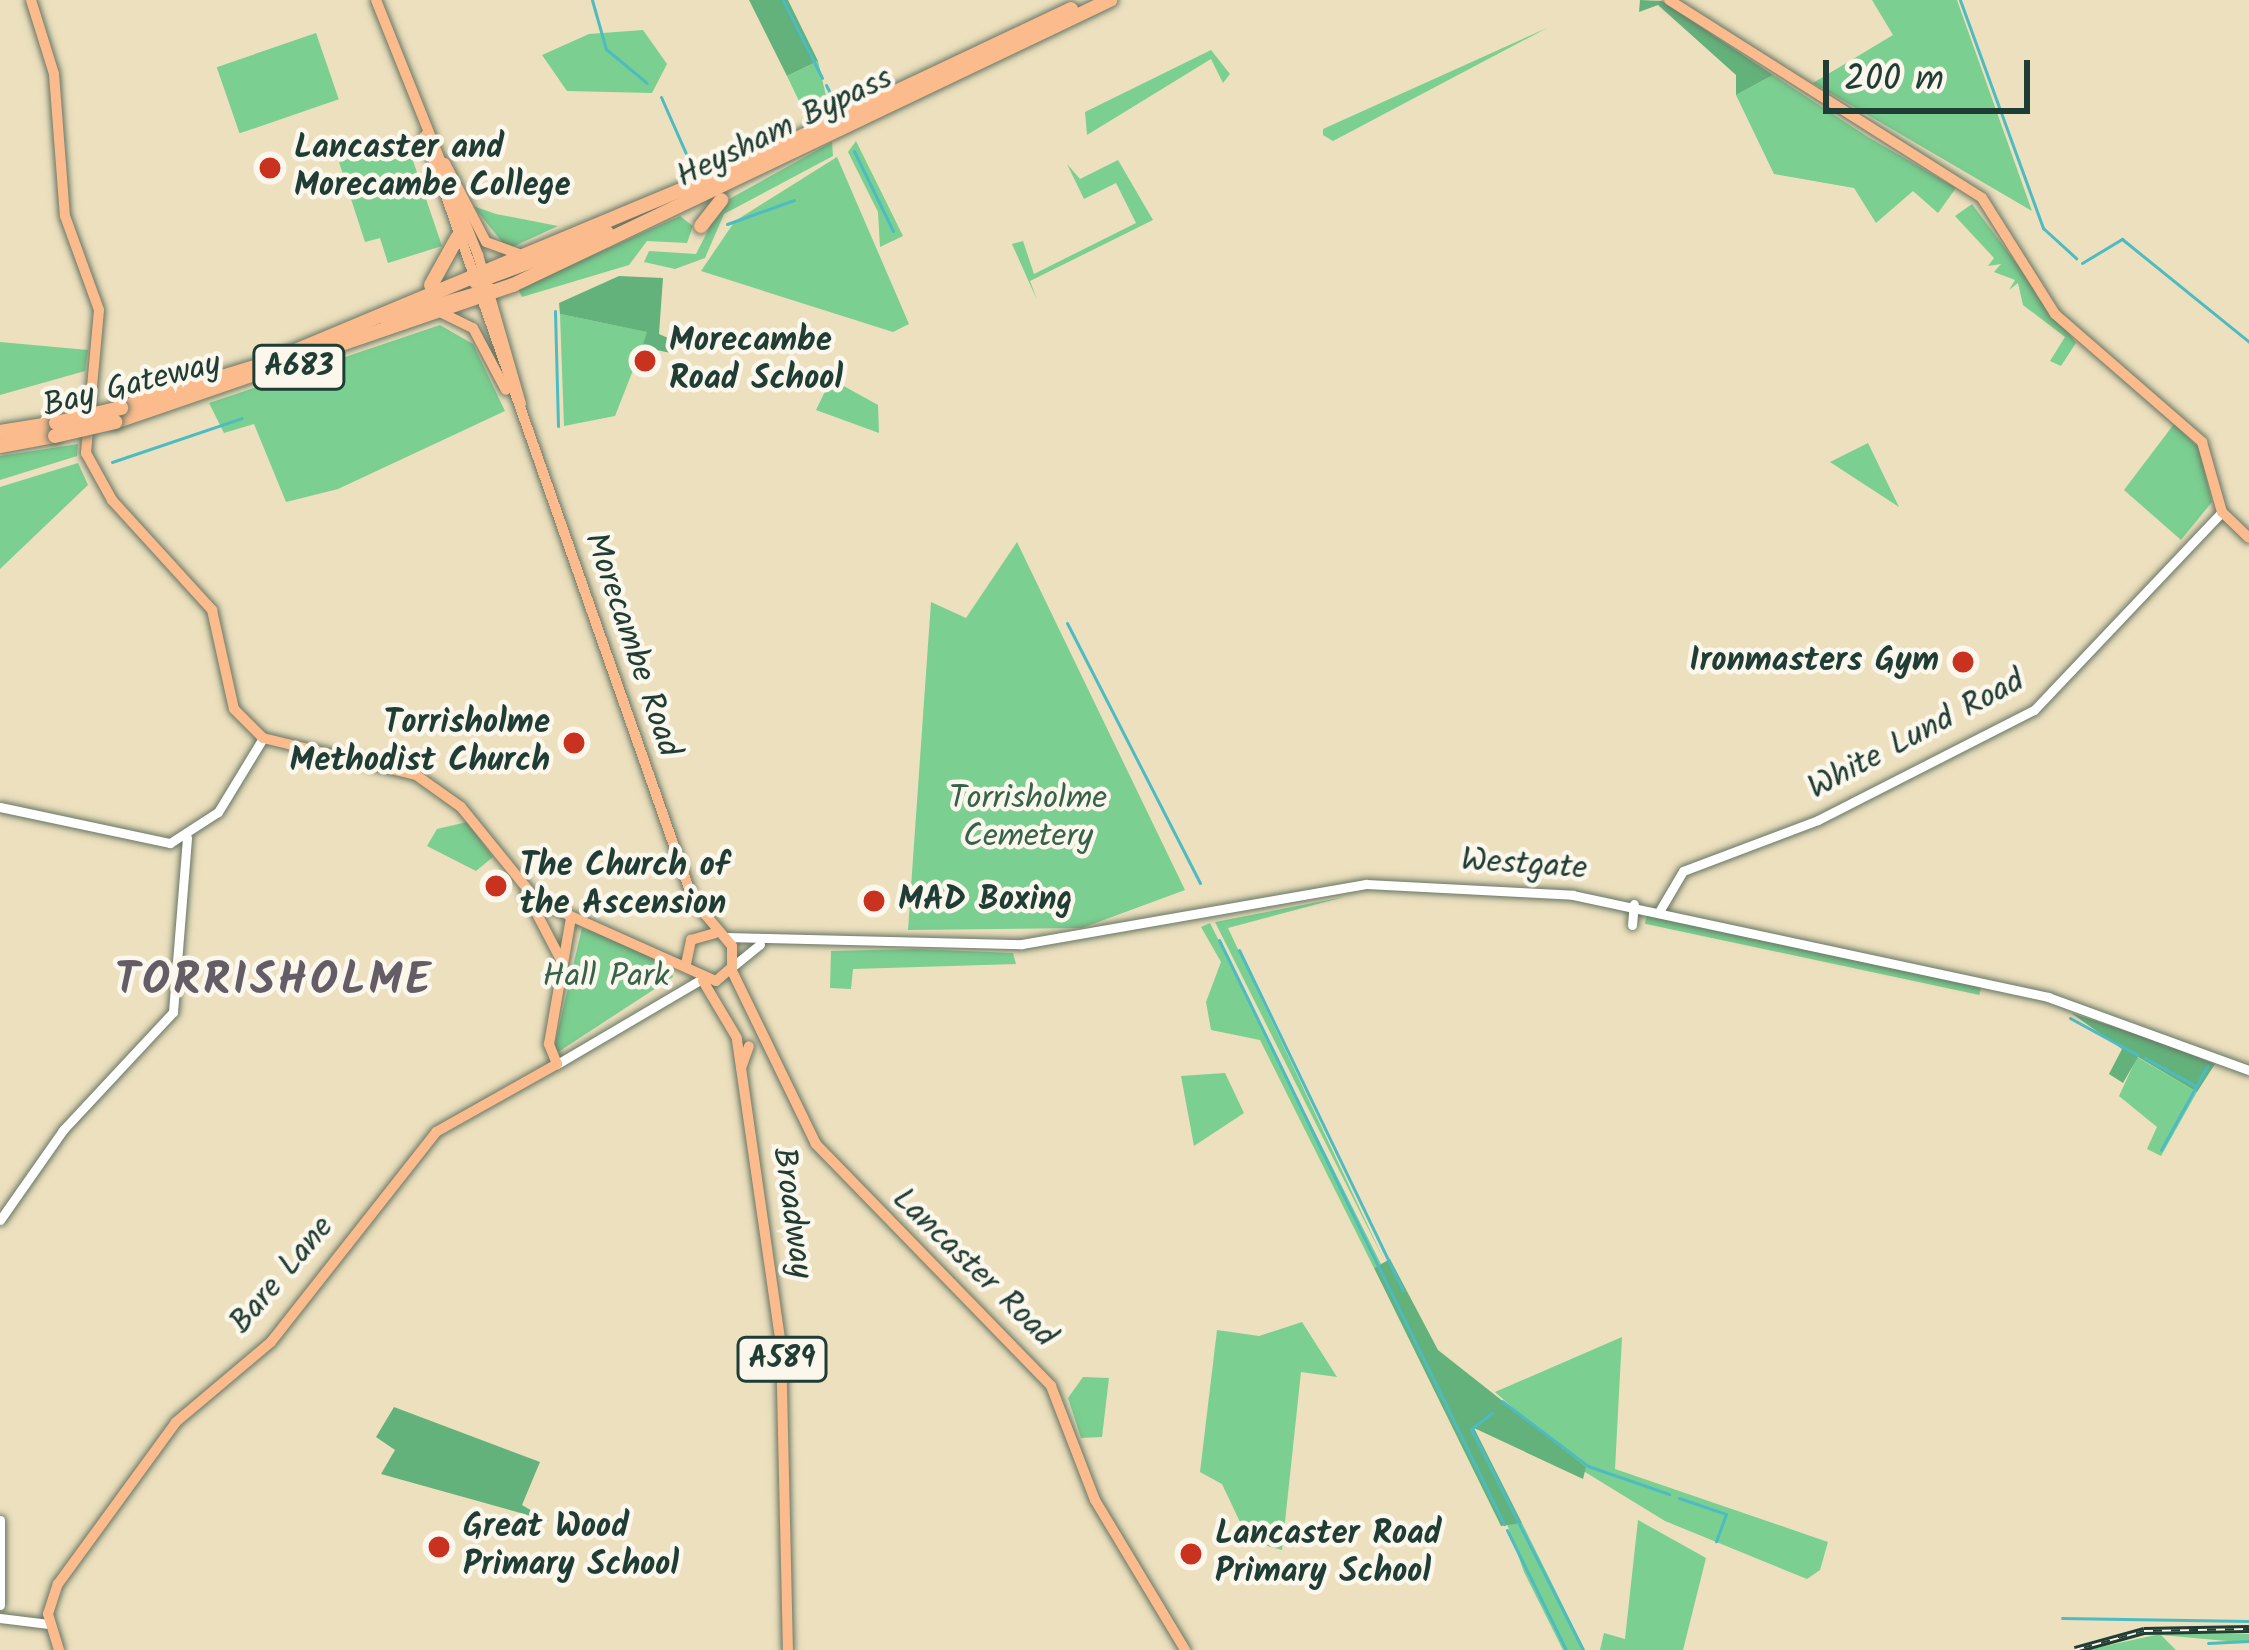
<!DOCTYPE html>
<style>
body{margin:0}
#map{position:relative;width:2249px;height:1650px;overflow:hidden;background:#ece0be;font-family:Kalam,sans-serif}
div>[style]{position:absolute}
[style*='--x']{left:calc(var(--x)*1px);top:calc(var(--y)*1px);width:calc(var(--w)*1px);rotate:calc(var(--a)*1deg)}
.green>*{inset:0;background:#7bcf91;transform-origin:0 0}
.forest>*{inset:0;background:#64b27b}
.stream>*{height:3px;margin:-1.5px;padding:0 1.5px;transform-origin:1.5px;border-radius:1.5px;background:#4dbbc2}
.roads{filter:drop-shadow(0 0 3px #677664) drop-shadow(0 0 3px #677664)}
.minor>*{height:9px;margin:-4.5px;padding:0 4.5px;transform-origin:4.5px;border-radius:4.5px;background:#fff}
.major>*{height:10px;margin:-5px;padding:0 5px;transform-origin:5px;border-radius:5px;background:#fbbb8c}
.highway>*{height:14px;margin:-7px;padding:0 7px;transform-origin:7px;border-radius:7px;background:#fbbb8c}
.rail>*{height:8px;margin-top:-4px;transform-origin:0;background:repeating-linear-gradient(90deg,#fbf7ec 0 9px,#1f3d34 0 18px);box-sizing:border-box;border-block:3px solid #1f3d34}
.bridges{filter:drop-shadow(0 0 3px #677664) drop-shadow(0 0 3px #677664)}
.highway-bridge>*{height:14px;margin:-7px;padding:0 7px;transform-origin:7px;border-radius:7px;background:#fbbb8c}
.dots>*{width:33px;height:33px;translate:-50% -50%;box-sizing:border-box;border:6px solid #fbf7ec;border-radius:50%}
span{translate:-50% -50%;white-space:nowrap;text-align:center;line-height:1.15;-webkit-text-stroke:9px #fbf7ec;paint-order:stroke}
.shield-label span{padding:3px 9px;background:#fbf7ec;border:3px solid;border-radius:9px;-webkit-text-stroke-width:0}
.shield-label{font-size:30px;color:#1f3d34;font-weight:700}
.street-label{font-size:33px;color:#1f3d34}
.poi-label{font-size:33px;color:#1f3d34;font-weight:700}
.left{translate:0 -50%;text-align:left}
.right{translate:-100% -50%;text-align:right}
.park-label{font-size:33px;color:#36624b}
.district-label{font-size:45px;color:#655d65;font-weight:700;letter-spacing:3px}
.scale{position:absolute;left:1823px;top:60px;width:207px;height:54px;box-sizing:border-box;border:6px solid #1f3d34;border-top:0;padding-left:15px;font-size:36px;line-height:42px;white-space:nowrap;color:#1f3d34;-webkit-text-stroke:9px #fbf7ec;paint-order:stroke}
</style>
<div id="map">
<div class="green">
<i style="clip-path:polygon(1872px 0,1957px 0,2032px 211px,1813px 83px,1893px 35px)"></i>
<i style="clip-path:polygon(1547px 28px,1333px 141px,1323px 135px,1323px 129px)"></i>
<i style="clip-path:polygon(643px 30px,667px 64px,652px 93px,567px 91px,542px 55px,589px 34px)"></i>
<i style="left:316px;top:33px;width:70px;height:105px;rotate:71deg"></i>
<i style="clip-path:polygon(1211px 50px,1230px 74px,1223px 83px,1211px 59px,1087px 135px,1085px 112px)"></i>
<i style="clip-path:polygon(818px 61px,831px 118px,811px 126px,787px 76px)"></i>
<i style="clip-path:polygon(1773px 75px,1868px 137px,1956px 188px,1938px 213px,1913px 191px,1876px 223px,1854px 188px,1774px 174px,1736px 95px)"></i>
<i style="clip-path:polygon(406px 140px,442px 246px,388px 263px,380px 238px,365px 242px,339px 162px)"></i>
<i style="clip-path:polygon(856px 141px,903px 236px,880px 247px,878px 212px,848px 152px)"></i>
<i style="clip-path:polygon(832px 142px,833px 156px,724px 214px,705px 258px,675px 269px,644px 262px,649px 251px,696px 254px,722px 203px)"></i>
<i style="clip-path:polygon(837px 157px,909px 324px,893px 332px,701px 271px,735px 221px)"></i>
<i style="clip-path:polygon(1118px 160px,1153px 220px,1030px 281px,1037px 300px,1012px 244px,1023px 241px,1034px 274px,1136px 223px,1116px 183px,1084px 199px,1067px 164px,1080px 179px)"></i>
<i style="clip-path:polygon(1972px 204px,2076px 343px,2061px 366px,2050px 361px,2065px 337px,2023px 305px,2018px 283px,2009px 290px,2015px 280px,1994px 272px,2001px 264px,1988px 266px,1994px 258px,1955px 216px)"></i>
<i style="clip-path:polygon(473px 206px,496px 214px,558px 226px,508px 249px)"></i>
<i style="clip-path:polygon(680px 216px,693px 226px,687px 243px,647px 241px,629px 265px,522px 297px,518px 289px)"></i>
<i style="clip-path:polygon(560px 314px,648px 332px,615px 416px,564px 426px)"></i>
<i style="clip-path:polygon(440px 325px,473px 344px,505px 411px,338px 489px,286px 502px,254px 424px,224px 433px,209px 403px)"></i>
<i style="clip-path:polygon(0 342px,88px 350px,85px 371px,0 395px)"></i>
<i style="clip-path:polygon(831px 379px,878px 405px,879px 433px,816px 410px)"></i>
<i style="clip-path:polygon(2174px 424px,2199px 448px,2212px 502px,2181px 540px,2124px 490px)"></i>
<i style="clip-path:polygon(1868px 443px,1899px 507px,1830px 462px)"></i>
<i style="clip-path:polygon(78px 444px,77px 456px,0 480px,0 456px)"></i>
<i style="clip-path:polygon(78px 463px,88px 485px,0 569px,0 487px)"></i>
<i style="clip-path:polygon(1017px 542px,1185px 890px,1082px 928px,908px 930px,931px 602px,966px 618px)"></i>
<i style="clip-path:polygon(467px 822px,493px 857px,476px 871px,427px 846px,437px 829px)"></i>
<i style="clip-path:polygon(1344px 897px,1228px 928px,1385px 1262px,1215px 922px)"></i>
<i style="left:1647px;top:914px;width:342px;height:10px;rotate:12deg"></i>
<i style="clip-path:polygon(1210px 923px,1381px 1264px,1374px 1268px,1260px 1040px,1211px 1030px,1206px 1002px,1221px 962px,1201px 927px)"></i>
<i style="clip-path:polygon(582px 928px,669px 958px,673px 977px,552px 1056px)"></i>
<i style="clip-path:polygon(917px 949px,1013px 953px,1016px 964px,853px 969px,851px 989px,830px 988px,831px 951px)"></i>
<i style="clip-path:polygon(2137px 1057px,2197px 1092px,2161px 1156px,2147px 1149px,2157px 1127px,2119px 1096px)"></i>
<i style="clip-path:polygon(1225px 1073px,1244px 1113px,1194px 1146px,1181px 1076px)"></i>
<i style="clip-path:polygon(1302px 1322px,1337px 1377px,1301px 1372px,1282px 1550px,1249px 1541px,1222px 1484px,1200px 1472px,1217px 1330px,1259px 1336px)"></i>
<i style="clip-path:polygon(1622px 1337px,1615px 1469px,1828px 1542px,1820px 1570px,1807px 1579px,1665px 1521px,1585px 1472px,1495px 1392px)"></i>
<i style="clip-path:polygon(1083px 1377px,1109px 1378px,1102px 1437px,1081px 1438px,1068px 1398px)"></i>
<i style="clip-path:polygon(1638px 1520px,1706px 1558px,1683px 1650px,1600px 1650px,1604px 1633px,1625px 1639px)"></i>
<i style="clip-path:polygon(1522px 1523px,1585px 1650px,1563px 1650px,1524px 1572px,1507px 1524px)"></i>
<i style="clip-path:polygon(2160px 1634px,2249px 1634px,2249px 1643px,2161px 1635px,2176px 1650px,2087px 1650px)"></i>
</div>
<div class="forest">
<i style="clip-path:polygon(749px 0,788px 0,818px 61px,787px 76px)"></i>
<i style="clip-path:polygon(1640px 0,1662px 1px,1773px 75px,1736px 95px,1736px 75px,1658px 5px,1639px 12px)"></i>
<i style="clip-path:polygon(619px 276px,663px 278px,659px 334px,677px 342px,671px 353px,642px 347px,647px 332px,560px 314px,559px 303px)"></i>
<i style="clip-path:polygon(2071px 1013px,2146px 1037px,2215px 1064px,2197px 1092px,2138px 1057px,2123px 1083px,2109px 1074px,2122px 1049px)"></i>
<i style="clip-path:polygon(1390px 1259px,1438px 1350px,1586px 1467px,1583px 1479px,1474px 1428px,1522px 1523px,1501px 1526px,1374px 1268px)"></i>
<i style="clip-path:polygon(394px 1407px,540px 1462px,522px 1505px,549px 1521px,381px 1474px,395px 1450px,376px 1437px)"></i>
</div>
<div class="stream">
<i style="--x:592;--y:0;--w:51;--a:74.1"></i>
<i style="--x:606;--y:49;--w:53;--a:39.7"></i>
<i style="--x:783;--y:0;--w:87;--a:63.4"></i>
<i style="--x:1960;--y:0;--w:243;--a:70"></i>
<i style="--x:2043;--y:228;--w:45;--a:42.3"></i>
<i style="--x:826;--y:85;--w:29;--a:63"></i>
<i style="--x:661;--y:97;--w:74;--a:66.2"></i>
<i style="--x:854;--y:151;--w:89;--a:64"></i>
<i style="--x:727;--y:224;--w:71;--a:-19.7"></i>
<i style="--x:2082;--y:263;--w:47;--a:-31"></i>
<i style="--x:2122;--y:239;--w:164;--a:39"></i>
<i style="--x:555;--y:311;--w:115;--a:88.5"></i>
<i style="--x:112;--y:462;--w:137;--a:-18.7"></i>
<i style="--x:1067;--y:623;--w:292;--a:62.9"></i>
<i style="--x:1219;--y:940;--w:650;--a:63.99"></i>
<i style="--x:1239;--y:950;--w:378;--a:64.3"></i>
<i style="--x:2070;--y:1018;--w:77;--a:28.6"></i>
<i style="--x:2145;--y:1058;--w:58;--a:28.8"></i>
<i style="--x:2161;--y:1150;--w:97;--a:-61.1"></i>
<i style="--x:1502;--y:1401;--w:108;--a:37.1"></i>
<i style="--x:1588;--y:1466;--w:86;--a:19.1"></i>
<i style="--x:1492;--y:1413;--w:26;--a:143"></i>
<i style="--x:1471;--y:1429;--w:248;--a:63.1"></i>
<i style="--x:1679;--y:1498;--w:50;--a:18.8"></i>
<i style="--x:1726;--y:1514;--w:29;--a:110"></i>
<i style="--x:1507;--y:1530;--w:134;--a:63.8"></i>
<i style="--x:2062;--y:1618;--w:187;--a:0.9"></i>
<i style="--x:2208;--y:1643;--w:41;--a:-2.8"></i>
</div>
<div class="roads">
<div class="minor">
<i style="--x:0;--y:807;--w:174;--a:12"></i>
<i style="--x:170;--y:843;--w:57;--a:-32.9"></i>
<i style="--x:218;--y:812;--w:87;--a:-58.7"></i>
<i style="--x:1660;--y:910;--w:45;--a:-59.5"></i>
<i style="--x:1683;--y:871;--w:144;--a:-20.7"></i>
<i style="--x:1818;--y:820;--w:242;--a:-27"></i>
<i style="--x:2034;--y:710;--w:273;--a:-46.5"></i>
<i style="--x:1632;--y:925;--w:21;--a:-85"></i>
<i style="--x:726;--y:937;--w:296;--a:1.4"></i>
<i style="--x:1022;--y:944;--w:349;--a:-9.9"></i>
<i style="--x:1366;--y:884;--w:207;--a:3"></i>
<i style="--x:1573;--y:895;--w:486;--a:12.1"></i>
<i style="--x:2048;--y:997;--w:214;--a:20"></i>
<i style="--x:732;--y:967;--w:36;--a:-39"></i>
<i style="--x:557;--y:1064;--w:166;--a:-30.4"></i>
<i style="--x:0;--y:1220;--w:110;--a:-55"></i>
<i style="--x:63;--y:1130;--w:161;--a:-47"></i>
<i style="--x:173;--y:1012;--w:175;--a:-85.4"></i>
<i style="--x:0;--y:1520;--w:85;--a:90"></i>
<i style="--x:0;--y:1618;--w:49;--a:7"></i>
</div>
<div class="major">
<i style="--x:31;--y:0;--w:77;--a:72.7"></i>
<i style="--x:54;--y:74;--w:142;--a:85.6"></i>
<i style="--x:65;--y:216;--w:100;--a:70.1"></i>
<i style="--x:99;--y:310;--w:144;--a:95.2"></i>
<i style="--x:86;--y:453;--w:54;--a:61"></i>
<i style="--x:112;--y:500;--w:149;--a:47.7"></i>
<i style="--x:212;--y:610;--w:101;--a:77.5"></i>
<i style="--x:234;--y:709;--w:41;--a:45"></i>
<i style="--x:263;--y:738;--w:157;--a:13.6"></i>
<i style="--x:416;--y:775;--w:55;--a:35.4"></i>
<i style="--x:461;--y:807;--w:121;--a:51"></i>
<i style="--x:537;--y:901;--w:196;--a:24.1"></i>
<i style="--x:716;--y:981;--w:21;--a:-41"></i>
<i style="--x:732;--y:967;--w:21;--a:-90"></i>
<i style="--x:732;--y:946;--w:60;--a:-130.3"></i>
<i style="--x:693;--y:900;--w:810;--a:-109.33"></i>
<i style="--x:376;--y:0;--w:275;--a:68.2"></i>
<i style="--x:478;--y:255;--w:155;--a:73.9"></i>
<i style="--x:1669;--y:0;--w:370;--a:32.3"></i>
<i style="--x:1982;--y:198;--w:137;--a:57.8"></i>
<i style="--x:2055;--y:314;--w:195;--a:41"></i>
<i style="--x:2202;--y:442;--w:73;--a:74.1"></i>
<i style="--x:2222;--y:512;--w:37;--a:44"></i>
<i style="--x:445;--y:163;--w:89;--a:62.6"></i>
<i style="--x:486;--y:242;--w:35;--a:20"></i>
<i style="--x:442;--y:313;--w:34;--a:26"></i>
<i style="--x:473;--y:328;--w:70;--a:62"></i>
<i style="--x:526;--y:893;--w:76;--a:62.4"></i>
<i style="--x:686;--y:964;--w:25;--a:-78"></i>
<i style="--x:691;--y:940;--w:25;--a:-16"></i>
<i style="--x:732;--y:971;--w:192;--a:64.1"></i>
<i style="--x:816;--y:1144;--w:337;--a:45.8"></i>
<i style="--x:1051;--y:1386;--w:122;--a:68.9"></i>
<i style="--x:1095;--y:1500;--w:175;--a:59"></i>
<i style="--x:703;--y:981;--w:66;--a:59.2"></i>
<i style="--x:737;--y:1040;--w:307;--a:81.8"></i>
<i style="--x:781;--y:1344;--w:306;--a:88.7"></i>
<i style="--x:741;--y:1068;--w:23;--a:-70"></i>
<i style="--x:59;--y:1650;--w:38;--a:-107"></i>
<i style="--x:48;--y:1614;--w:32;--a:-72"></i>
<i style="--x:58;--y:1584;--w:200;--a:-53.9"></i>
<i style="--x:176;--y:1422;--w:124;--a:-40.1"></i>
<i style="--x:271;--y:1342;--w:267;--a:-51.8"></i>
<i style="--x:436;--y:1132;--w:139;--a:-29.3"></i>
<i style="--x:557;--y:1064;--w:22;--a:-112"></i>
<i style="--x:549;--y:1044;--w:128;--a:-80.1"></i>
</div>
<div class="highway">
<i style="--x:701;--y:226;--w:33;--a:-52"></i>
<i style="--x:476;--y:282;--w:140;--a:-20.5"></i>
<i style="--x:431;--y:285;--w:54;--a:-61"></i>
<i style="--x:387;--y:320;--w:107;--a:-16.2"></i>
<i style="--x:121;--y:408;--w:150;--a:-17.1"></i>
<i style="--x:264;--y:364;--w:517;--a:-22.65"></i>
<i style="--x:741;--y:165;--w:365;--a:-25.3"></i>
<i style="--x:115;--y:422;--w:421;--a:-19"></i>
<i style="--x:513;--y:285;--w:662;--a:-25.52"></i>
<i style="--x:0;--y:432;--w:57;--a:-9.1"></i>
<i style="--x:0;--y:446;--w:56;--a:-10.3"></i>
</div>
</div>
<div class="rail">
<i style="--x:2075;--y:1650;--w:72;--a:-15.4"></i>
<i style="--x:2144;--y:1631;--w:105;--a:-1.1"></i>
</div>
<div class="bridges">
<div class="highway-bridge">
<i style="--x:56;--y:423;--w:67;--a:-13"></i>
<i style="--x:55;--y:436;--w:62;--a:-13.1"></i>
</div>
</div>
<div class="dots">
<i style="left:270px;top:168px;background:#c8321e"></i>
<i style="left:645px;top:361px;background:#c8321e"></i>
<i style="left:1963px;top:662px;background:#c8321e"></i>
<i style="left:574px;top:743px;background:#c8321e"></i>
<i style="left:496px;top:886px;background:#c8321e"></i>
<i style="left:874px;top:901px;background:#c8321e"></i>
<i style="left:439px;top:1547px;background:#c8321e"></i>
<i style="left:1191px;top:1554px;background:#c8321e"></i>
</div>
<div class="shield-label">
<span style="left:299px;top:367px">A683</span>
<span style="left:782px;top:1359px">A589</span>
</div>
<div class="street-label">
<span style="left:785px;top:129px;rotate:-26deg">Heysham Bypass</span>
<span style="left:132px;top:386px;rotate:-14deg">Bay Gateway</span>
<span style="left:631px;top:645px;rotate:71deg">Morecambe Road</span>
<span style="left:1917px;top:736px;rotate:-28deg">White Lund Road</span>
<span style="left:1524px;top:866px;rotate:4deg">Westgate</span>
<span style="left:791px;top:1213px;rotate:82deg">Broadway</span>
<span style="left:973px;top:1269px;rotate:44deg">Lancaster Road</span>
<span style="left:283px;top:1276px;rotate:-50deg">Bare Lane</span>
</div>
<div class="poi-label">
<span class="left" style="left:294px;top:168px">Lancaster and<br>Morecambe College</span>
<span class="left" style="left:669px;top:361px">Morecambe<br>Road School</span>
<span class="right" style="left:1939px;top:662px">Ironmasters Gym</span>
<span class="right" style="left:550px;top:743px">Torrisholme<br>Methodist Church</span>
<span class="left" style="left:520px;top:886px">The Church of<br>the Ascension</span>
<span class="left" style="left:898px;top:901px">MAD Boxing</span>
<span class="left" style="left:463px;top:1547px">Great Wood<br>Primary School</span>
<span class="left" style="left:1215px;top:1554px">Lancaster Road<br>Primary School</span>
</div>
<div class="park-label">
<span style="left:1028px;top:819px">Torrisholme<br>Cemetery</span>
<span style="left:606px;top:978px">Hall Park</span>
</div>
<div class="district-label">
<span style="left:274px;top:983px">TORRISHOLME</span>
</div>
<div class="scale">200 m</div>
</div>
